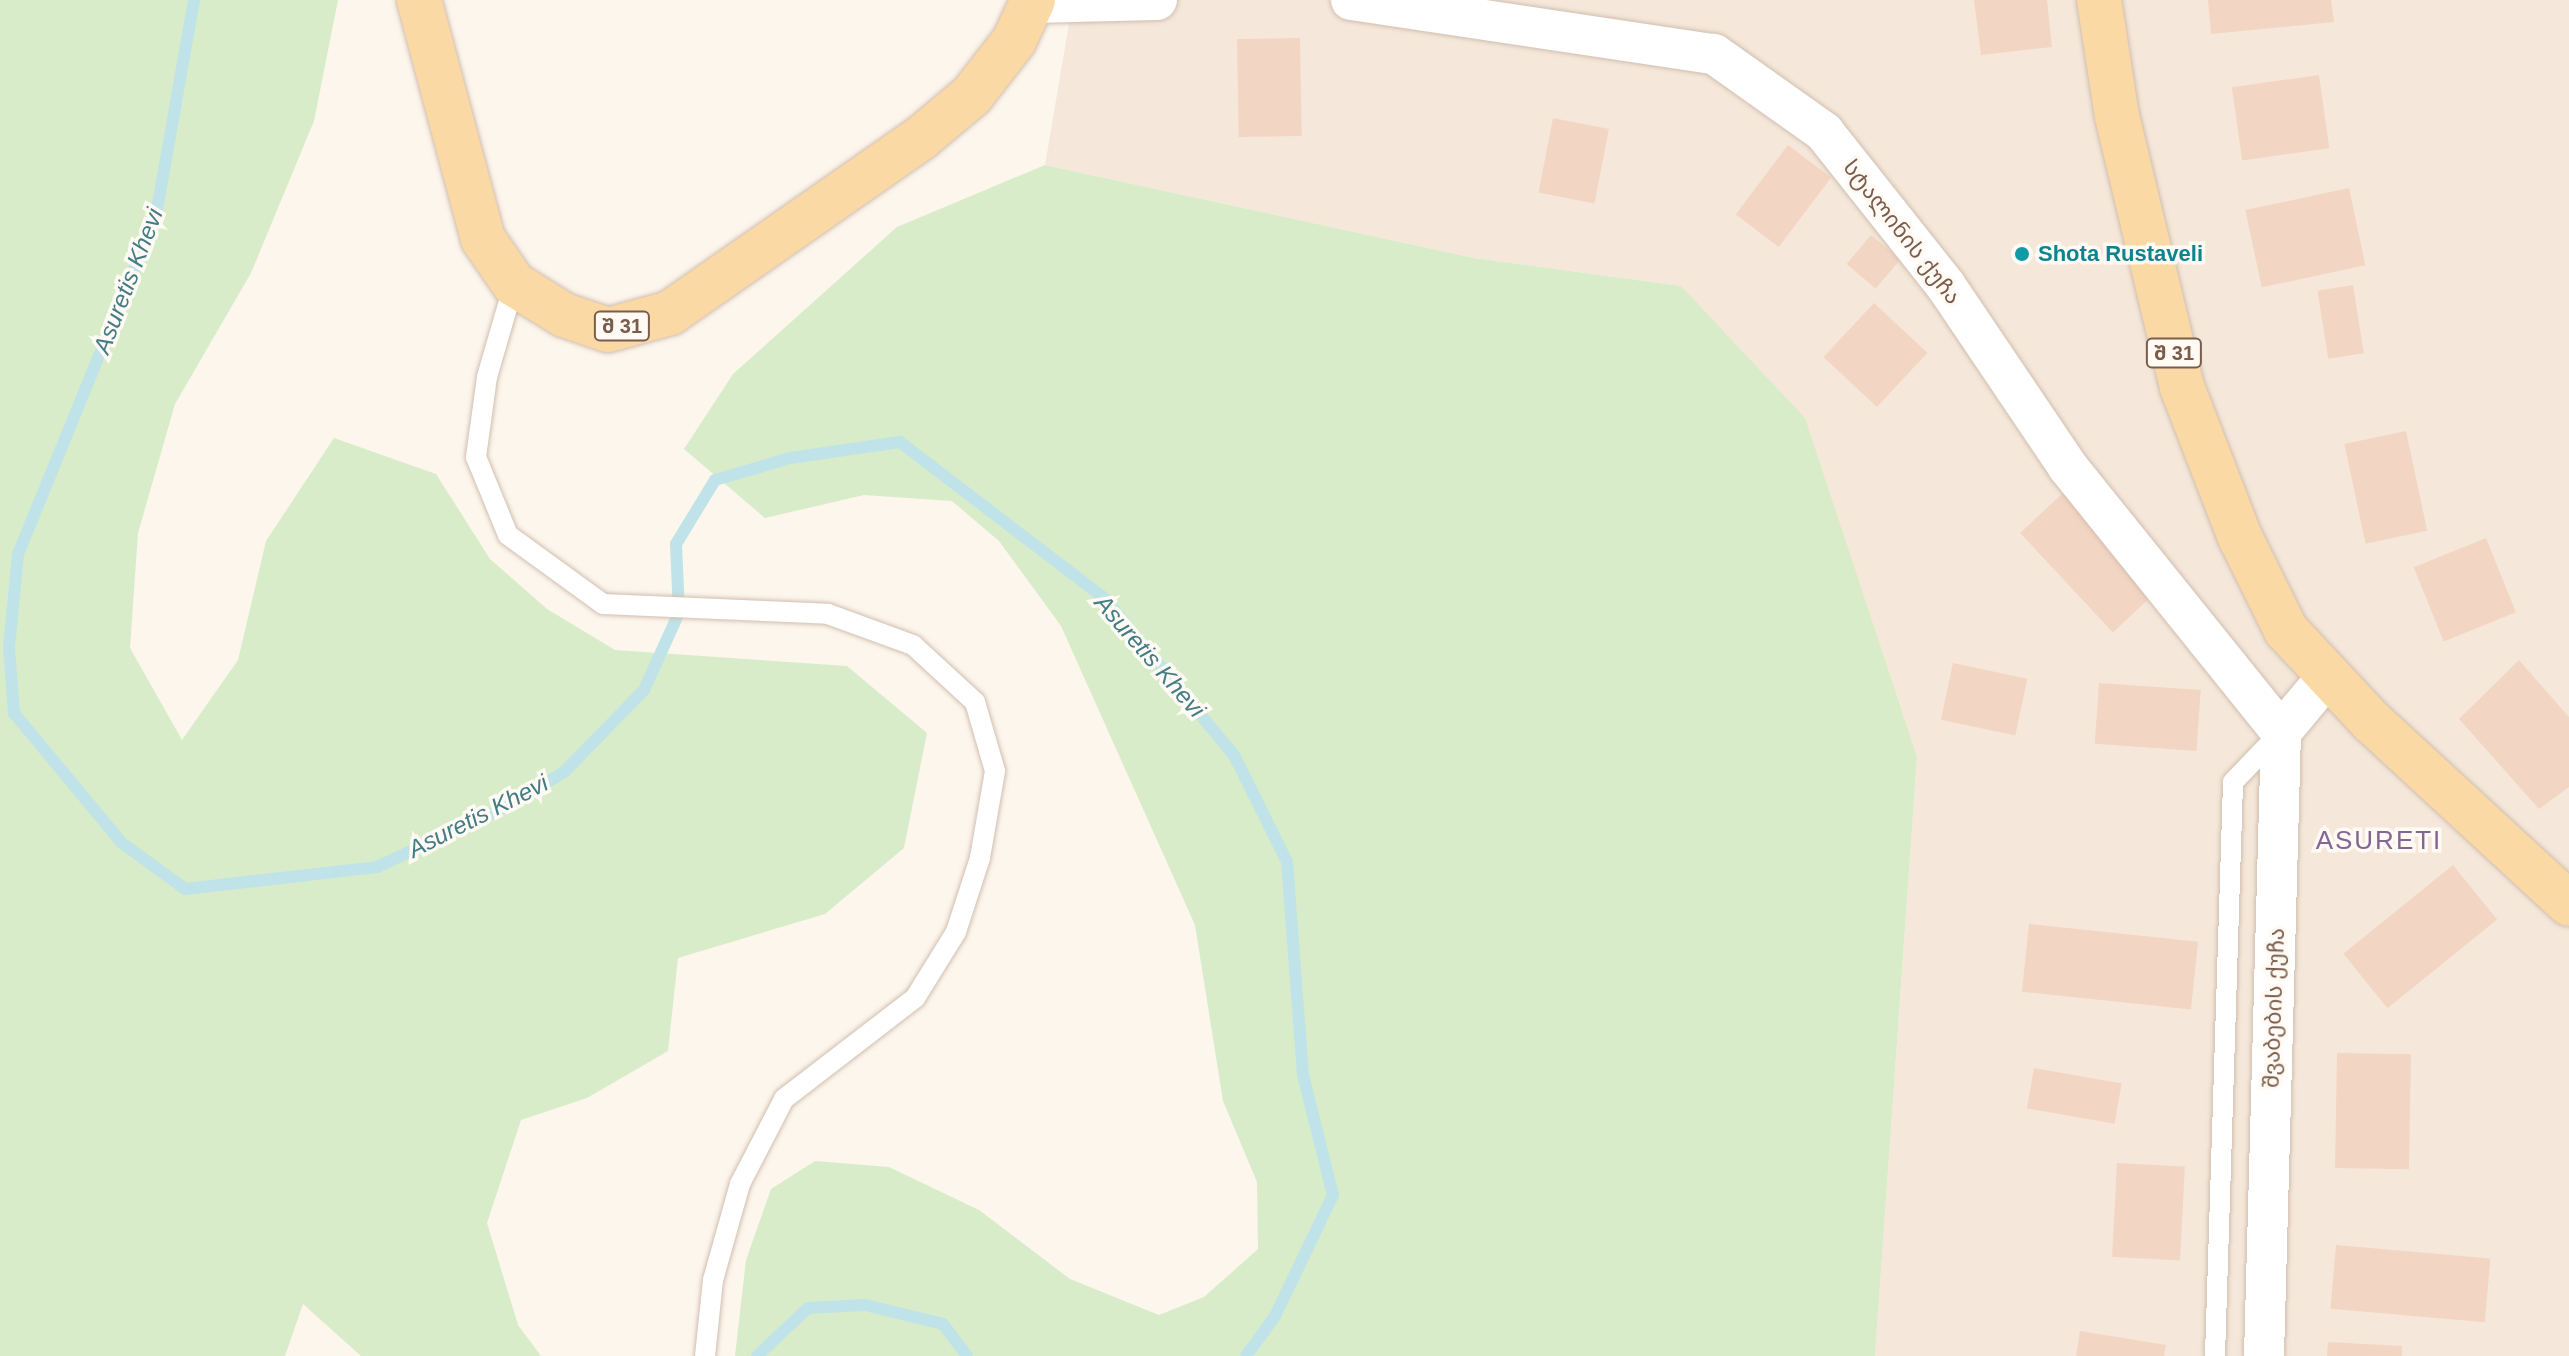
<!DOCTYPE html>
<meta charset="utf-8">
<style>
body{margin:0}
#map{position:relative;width:2569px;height:1356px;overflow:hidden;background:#fdf6ec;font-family:Helvetica,"Noto Sans Georgian",sans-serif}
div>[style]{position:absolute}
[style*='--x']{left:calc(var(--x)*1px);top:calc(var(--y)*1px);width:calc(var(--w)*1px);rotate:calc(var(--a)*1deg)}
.residential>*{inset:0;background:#f5e8da}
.green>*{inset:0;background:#d8ecc9}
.stream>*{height:12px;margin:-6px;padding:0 6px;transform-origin:6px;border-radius:6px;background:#bfe3e8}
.building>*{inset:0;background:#f3d5c3;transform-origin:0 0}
.roads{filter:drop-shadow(0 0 2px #d1beb0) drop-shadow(0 0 2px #d1beb0)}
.service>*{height:20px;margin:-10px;padding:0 10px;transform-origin:10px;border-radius:10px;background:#fff}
.minor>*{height:40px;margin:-20px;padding:0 20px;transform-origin:20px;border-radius:20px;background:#fff}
.primary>*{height:44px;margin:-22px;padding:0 22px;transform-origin:22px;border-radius:22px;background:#fbd9a5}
.dots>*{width:22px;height:22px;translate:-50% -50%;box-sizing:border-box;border:4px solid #fffaf3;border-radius:50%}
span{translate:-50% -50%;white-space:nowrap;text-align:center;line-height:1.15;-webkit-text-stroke:7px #fffaf3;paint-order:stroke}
.shield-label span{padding:2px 6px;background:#fffaf3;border:2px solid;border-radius:6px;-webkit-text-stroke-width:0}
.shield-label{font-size:20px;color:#7a5c4d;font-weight:700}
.street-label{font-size:22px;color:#7a5c4d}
.culture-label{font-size:22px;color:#0d838f;font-weight:700}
.left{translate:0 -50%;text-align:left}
.water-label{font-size:24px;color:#437c86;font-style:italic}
.quarter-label{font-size:26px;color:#846695;letter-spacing:2px}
</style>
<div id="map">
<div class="residential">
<i style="clip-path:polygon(1073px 0,2569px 0,2569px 1356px,1875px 1356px,1917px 757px,1681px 286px,1474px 258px,1045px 165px)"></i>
</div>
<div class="green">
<i style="clip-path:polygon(0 0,338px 0,314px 121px,251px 273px,175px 404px,138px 533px,130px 648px,182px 740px,238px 660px,266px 541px,334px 438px,436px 474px,490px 559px,547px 609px,615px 650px,847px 666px,927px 733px,904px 848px,825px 914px,678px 958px,668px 1051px,587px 1098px,521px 1120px,487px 1223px,518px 1325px,541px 1356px,361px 1356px,303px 1304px,285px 1356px,0 1356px)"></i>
<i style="clip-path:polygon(1045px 165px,1474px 258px,1681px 286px,1805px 418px,1917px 757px,1875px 1356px,735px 1356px,746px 1260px,771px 1189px,815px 1161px,889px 1167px,979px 1210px,1070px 1279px,1159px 1315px,1204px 1297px,1258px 1249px,1257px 1182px,1223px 1101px,1195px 925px,1061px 626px,999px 541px,952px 501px,864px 495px,765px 518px,684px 449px,733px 374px,897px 227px)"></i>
</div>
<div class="stream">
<i style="--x:194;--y:0;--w:219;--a:100"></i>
<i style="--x:156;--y:216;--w:365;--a:112.2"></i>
<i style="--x:18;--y:554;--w:93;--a:95.5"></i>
<i style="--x:9;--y:647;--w:66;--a:85.7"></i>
<i style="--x:14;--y:713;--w:169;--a:50.3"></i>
<i style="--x:122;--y:843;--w:78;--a:36.1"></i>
<i style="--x:185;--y:889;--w:193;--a:-6.5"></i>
<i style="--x:377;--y:867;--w:151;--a:-25"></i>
<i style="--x:514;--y:803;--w:59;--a:-31.8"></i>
<i style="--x:564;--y:772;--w:115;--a:-45.7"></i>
<i style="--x:644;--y:690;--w:85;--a:-65.6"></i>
<i style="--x:679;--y:613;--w:69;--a:-92.5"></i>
<i style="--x:676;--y:544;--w:75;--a:-58.6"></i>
<i style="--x:715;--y:480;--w:78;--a:-16.3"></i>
<i style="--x:790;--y:458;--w:111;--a:-8.3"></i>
<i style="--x:900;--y:442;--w:257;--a:37.4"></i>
<i style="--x:1104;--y:598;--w:204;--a:50.4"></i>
<i style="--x:1234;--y:755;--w:119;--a:63.6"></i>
<i style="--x:1287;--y:862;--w:214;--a:85.7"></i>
<i style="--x:1303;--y:1075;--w:124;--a:76"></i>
<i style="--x:1333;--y:1195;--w:134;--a:115.6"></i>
<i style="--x:1275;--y:1316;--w:49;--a:125.9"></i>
<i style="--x:757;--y:1356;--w:70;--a:-43.3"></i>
<i style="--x:808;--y:1308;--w:57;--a:-3"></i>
<i style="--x:865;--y:1305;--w:80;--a:13.7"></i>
<i style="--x:943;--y:1324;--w:40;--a:53"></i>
</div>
<div class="building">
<i style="clip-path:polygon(1974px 0,2047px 0,2052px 47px,1981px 55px)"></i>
<i style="clip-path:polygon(2208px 0,2331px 0,2334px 22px,2211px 34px)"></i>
<i style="left:1300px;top:38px;width:98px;height:63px;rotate:89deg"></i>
<i style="left:2319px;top:75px;width:74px;height:88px;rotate:82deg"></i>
<i style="left:1553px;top:118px;width:57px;height:76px;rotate:11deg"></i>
<i style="left:1788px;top:145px;width:54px;height:87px;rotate:37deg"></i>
<i style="left:2349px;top:188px;width:79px;height:106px;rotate:78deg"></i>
<i style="left:1871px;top:235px;width:38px;height:38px;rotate:40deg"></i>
<i style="left:2353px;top:285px;width:69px;height:36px;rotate:81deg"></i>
<i style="left:1874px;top:303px;width:73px;height:74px;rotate:43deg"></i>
<i style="left:2406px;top:431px;width:102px;height:63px;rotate:78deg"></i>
<i style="left:2064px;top:492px;width:136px;height:60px;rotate:47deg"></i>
<i style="left:2486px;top:538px;width:80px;height:78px;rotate:68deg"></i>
<i style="clip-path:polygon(2519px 660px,2569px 717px,2569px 787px,2539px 809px,2459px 719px)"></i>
<i style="left:1953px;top:663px;width:76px;height:58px;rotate:12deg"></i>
<i style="left:2099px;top:683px;width:102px;height:61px;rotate:4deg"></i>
<i style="left:2453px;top:865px;width:70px;height:141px;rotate:51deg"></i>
<i style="left:2029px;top:924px;width:170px;height:68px;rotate:6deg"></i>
<i style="left:2337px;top:1053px;width:74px;height:115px;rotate:1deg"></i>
<i style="left:2034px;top:1068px;width:89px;height:41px;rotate:10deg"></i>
<i style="left:2117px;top:1163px;width:68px;height:94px;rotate:3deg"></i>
<i style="left:2336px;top:1245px;width:155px;height:64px;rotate:5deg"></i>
<i style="clip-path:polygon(2080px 1331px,2166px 1345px,2164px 1356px,2076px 1356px)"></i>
<i style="clip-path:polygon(2328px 1342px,2402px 1346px,2402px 1356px,2327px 1356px)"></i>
</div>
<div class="roads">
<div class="service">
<i style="--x:514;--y:284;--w:97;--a:106.2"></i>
<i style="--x:487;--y:377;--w:81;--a:97.8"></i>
<i style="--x:476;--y:457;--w:84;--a:67.7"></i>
<i style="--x:508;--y:535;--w:117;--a:36"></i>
<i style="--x:603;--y:604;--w:225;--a:2.5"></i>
<i style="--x:828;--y:614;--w:90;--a:20"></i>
<i style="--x:913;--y:645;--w:84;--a:42.6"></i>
<i style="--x:975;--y:702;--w:72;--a:73.8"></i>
<i style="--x:995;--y:771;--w:88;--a:99.8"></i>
<i style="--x:980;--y:858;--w:78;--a:108"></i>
<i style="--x:956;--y:932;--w:78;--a:121.8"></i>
<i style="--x:915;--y:998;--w:165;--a:142.4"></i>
<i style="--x:784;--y:1099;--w:96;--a:117.4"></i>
<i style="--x:740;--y:1184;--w:100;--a:105.7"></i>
<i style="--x:713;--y:1280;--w:76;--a:96"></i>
<i style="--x:2215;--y:1356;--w:574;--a:-88.2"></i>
<i style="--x:2233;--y:782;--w:69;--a:-46.2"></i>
</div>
<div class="minor">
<i style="--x:1351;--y:0;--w:367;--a:8.5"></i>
<i style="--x:1714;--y:54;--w:135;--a:35.3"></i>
<i style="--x:1824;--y:132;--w:196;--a:51.6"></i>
<i style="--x:1946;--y:286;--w:218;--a:56"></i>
<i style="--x:2068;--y:467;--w:340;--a:51.2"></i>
<i style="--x:1032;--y:3;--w:125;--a:-1.4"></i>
<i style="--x:2264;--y:1356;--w:624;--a:-88.44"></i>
<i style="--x:2281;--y:732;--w:72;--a:-50.1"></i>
</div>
<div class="primary">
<i style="--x:419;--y:0;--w:247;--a:75"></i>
<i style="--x:483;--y:239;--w:55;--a:55.4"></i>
<i style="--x:514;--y:284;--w:59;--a:31.8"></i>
<i style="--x:564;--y:315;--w:46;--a:18.8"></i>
<i style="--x:608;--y:330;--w:64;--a:-15.3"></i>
<i style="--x:670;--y:313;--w:306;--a:-34.9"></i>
<i style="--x:921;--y:138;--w:67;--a:-40.1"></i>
<i style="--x:972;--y:95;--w:68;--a:-52.1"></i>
<i style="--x:1014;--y:41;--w:45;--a:-65.1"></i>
<i style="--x:2099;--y:0;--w:117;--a:81.2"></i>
<i style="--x:2117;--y:116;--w:279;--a:76.5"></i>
<i style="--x:2182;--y:387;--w:161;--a:68.9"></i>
<i style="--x:2240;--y:537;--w:104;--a:63.7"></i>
<i style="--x:2286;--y:630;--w:125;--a:47"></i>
<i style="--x:2371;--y:721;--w:270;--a:42.7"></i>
</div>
</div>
<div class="dots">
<i style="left:2022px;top:254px;background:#0f9aa8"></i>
</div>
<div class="shield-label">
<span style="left:622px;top:326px">შ 31</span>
<span style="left:2174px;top:353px">შ 31</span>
</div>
<div class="street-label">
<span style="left:1902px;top:232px;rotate:52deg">სტალინის ქუჩა</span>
<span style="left:2274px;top:1008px;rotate:-88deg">შვაბების ქუჩა</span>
</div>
<div class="culture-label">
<span class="left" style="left:2038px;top:254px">Shota Rustaveli</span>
</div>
<div class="water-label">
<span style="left:128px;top:281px;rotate:-69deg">Asuretis Khevi</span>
<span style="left:1150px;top:656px;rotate:49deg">Asuretis Khevi</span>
<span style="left:478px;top:816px;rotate:-27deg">Asuretis Khevi</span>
</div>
<div class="quarter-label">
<span style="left:2379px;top:841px">ASURETI</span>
</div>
</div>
